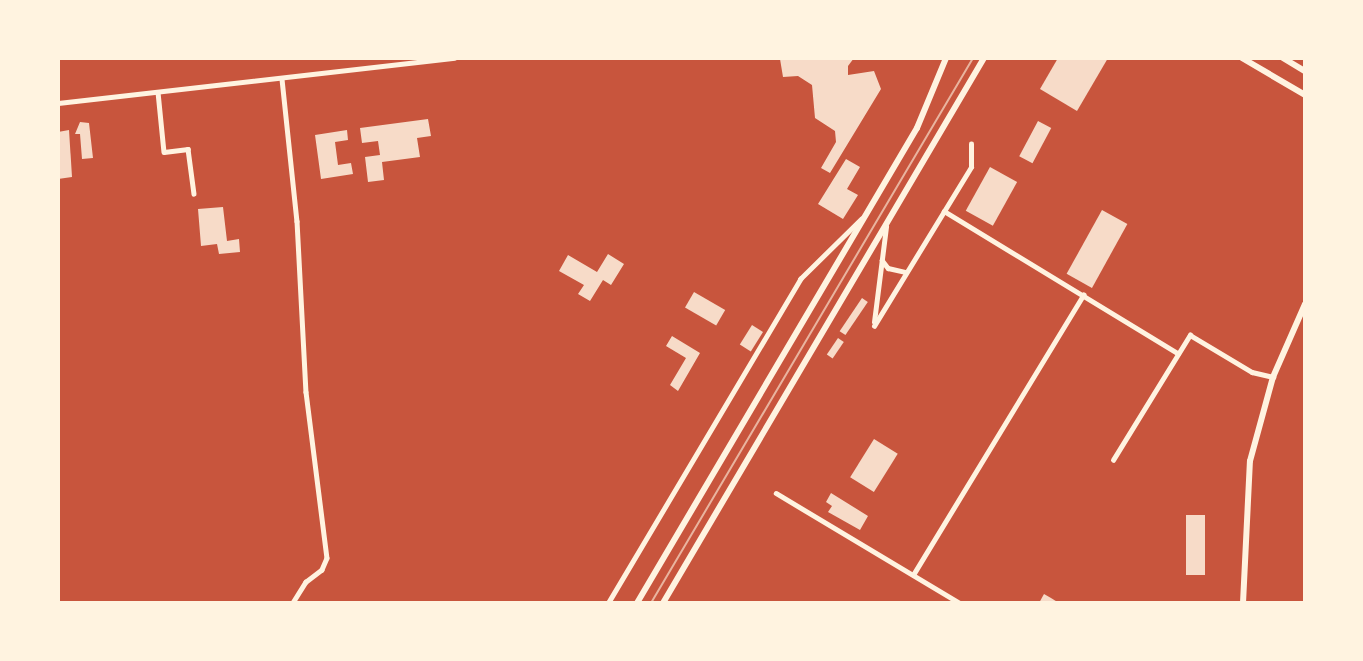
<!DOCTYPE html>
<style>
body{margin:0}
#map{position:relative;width:1363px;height:661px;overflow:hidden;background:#c8553d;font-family:"DM Sans",sans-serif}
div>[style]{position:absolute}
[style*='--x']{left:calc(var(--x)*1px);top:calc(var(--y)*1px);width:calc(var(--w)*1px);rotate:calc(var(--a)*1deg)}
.building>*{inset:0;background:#f7dbc8;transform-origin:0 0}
.minor>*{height:4.5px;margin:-2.25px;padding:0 2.25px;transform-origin:2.25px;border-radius:2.25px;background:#fff3e0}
.tertiary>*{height:5px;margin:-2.5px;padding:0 2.5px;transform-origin:2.5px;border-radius:2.5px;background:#fff3e0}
.secondary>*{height:6px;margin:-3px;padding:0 3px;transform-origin:3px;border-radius:3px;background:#fff3e0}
.primary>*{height:6px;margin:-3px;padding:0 3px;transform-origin:3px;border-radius:3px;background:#fff3e0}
.tram>*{height:2px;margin:-1px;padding:0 1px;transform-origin:1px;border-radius:1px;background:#e9b49f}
span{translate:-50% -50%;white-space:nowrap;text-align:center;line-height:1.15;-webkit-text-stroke:5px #fff3e0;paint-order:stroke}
.frame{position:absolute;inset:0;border:60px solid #fff3e0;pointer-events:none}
</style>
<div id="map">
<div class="building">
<i style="clip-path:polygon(854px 58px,848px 66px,848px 75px,874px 71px,881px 89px,830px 173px,821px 168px,836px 142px,835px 131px,815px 118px,812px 85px,798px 76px,783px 77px,780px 59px)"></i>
<i style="clip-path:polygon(1058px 58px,1108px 58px,1077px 111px,1040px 89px)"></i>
<i style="clip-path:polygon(428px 119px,431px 136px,417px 138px,420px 157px,382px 162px,384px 180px,368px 182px,365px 157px,380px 155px,378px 141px,362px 143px,360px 128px)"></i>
<i style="left:1038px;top:121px;width:15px;height:40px;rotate:28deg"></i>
<i style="clip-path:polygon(80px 122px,89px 123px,93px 158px,82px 159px,80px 134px,75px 134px)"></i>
<i style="clip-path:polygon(69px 130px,72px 177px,58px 179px,58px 132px)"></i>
<i style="clip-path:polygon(347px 130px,348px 140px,335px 142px,338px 165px,351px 163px,353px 174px,321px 179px,315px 135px)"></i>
<i style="clip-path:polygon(846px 159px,860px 167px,847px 189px,858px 195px,843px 219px,818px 204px)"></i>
<i style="left:990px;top:167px;width:31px;height:50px;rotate:29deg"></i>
<i style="clip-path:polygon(223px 207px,227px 241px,239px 239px,240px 252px,219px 254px,217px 244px,201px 246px,198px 209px)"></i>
<i style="left:1102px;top:210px;width:29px;height:73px;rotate:29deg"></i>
<i style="clip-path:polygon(608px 254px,624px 264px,611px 285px,603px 280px,590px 301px,578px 294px,584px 285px,559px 271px,568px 255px,597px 272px)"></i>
<i style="left:694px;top:292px;width:36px;height:18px;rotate:30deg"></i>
<i style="left:862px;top:298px;width:7px;height:40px;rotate:34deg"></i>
<i style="left:752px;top:325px;width:13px;height:23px;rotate:32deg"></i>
<i style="clip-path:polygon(672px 336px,700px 353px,678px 391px,670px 385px,686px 358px,666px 346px)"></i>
<i style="left:838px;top:338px;width:7px;height:20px;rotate:34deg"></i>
<i style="left:874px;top:439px;width:28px;height:45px;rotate:32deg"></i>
<i style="clip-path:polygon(831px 493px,868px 516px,860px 530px,828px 512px,832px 506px,826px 502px)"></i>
<i style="left:1186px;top:515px;width:19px;height:60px"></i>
<i style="clip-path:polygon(1044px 594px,1051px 598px,1059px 603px,1039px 603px)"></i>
</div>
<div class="minor">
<i style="--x:282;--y:79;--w:143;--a:84"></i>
<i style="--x:297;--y:221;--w:171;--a:87"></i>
<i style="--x:306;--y:392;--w:167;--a:82.8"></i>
<i style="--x:327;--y:558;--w:13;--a:113"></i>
<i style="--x:322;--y:570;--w:20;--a:143"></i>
<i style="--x:306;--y:582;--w:25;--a:122"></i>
<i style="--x:158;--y:92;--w:60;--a:84.3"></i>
<i style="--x:164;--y:152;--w:24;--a:-7"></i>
<i style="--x:188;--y:149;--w:45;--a:82.4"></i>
<i style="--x:944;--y:211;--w:274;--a:31.3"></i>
<i style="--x:882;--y:260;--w:10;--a:53"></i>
<i style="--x:888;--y:268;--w:17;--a:13"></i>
<i style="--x:874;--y:322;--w:96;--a:-82.8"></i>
<i style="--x:874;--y:326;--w:186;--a:-58.6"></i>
<i style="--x:971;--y:167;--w:23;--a:-90"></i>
<i style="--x:1113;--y:460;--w:147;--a:-58.4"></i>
<i style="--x:1190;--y:335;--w:72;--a:30.8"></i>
<i style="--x:1252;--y:372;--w:22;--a:13"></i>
<i style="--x:776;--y:493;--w:214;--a:30.9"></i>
<i style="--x:913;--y:575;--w:328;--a:-58.7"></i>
<i style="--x:608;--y:603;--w:377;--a:-59.3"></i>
<i style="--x:800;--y:279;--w:86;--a:-44.5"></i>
</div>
<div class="tertiary">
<i style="--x:58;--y:103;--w:399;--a:-6.5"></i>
</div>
<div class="secondary">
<i style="--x:1242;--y:58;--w:73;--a:30.4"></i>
<i style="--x:1283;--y:58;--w:26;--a:31"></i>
<i style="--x:1243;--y:603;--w:142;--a:-87.2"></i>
<i style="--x:1250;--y:461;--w:87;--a:-74.7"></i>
<i style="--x:1273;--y:377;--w:80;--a:-66.3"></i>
</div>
<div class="primary">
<i style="--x:637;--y:603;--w:551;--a:-59.48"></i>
<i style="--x:917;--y:128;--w:76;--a:-67.5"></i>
<i style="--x:663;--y:603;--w:633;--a:-59.5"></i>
</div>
<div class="tram">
<i style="--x:651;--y:603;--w:633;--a:-59.42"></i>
</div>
<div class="frame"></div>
</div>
